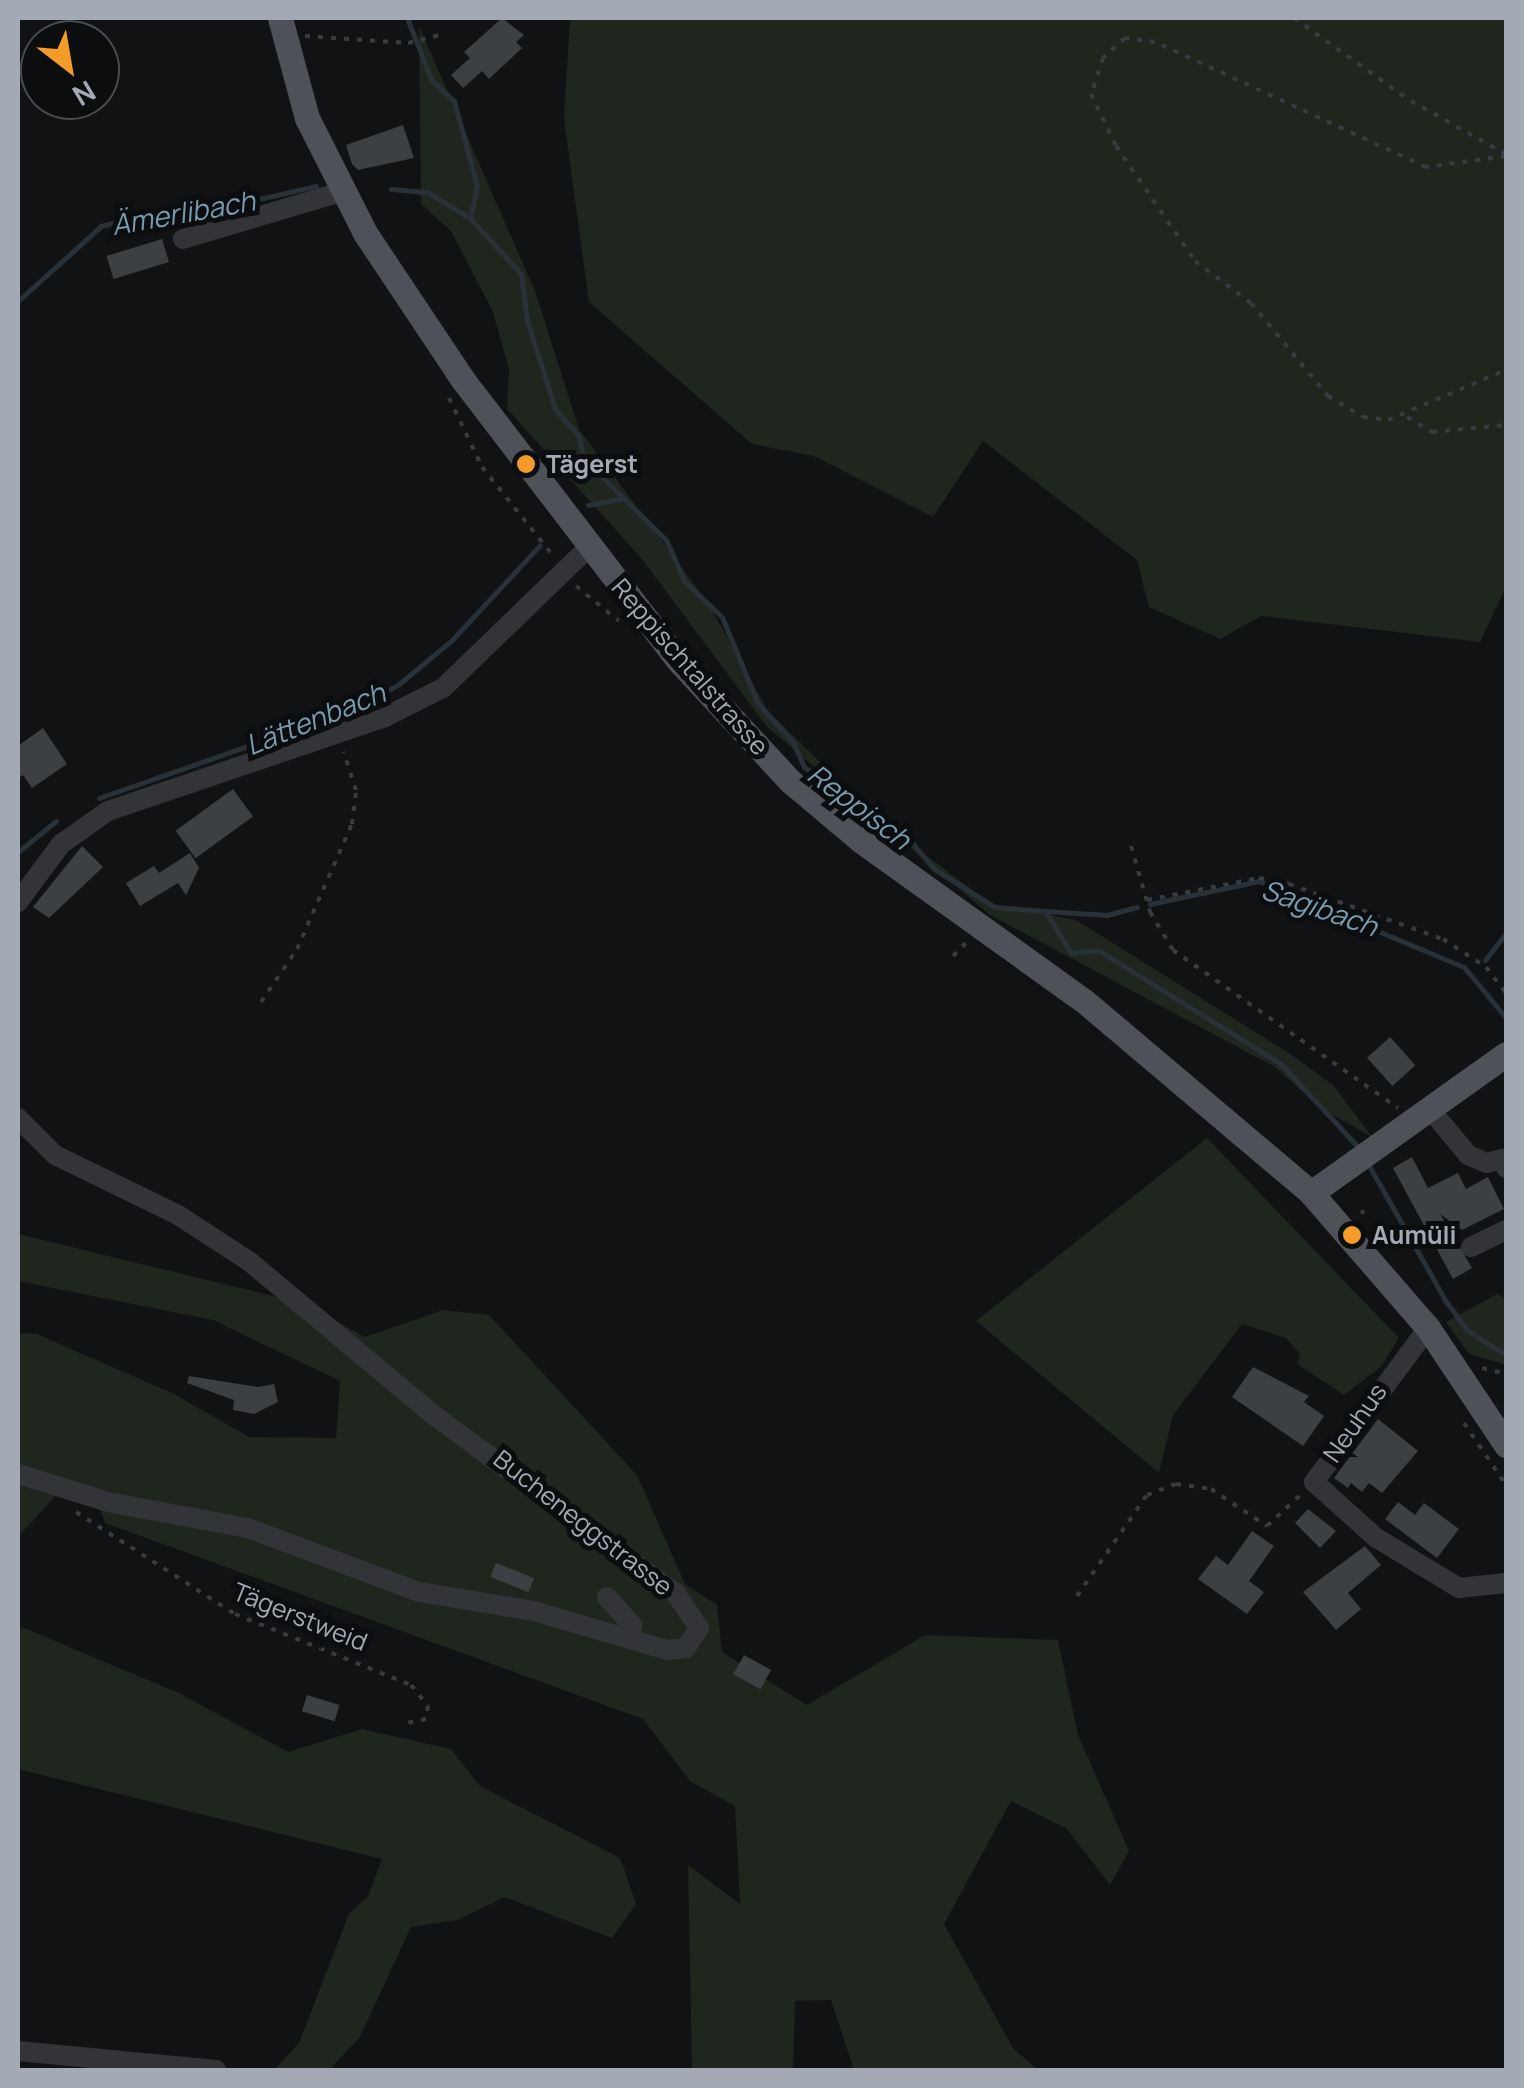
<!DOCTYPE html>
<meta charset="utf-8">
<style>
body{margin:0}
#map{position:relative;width:1524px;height:2088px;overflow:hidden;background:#111213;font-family:Manrope,sans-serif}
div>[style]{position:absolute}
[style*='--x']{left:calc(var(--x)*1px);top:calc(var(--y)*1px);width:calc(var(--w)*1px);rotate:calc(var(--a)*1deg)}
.green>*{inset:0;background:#1e261e}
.stream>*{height:5px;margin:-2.5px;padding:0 2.5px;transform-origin:2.5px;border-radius:2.5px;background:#283137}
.building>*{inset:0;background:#3d4043;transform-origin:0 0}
.path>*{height:4px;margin-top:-2px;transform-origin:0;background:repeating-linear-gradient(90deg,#383b3f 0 5px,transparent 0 13px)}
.minor>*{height:20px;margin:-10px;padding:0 10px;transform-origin:10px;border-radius:10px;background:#323438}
.major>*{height:25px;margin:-12.5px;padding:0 12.5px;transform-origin:12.5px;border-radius:12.5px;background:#4e5157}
.dots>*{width:28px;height:28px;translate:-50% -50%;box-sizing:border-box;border:5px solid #0c0d0e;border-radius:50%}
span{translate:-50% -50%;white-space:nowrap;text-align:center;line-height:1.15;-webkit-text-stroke:10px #0c0d0e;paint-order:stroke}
.poi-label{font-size:25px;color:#a3aab4;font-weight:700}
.left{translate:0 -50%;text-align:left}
.street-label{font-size:25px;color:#a3aab4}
.water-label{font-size:28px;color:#789bb0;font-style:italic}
.frame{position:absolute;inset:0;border:20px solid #a3aab4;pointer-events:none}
.north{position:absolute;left:20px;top:20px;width:100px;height:100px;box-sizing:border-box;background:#0c0d0e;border:2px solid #484c50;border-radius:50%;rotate:149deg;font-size:28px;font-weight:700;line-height:40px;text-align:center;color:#a3aab4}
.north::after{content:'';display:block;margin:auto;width:35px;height:45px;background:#f49c29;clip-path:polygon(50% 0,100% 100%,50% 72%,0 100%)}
</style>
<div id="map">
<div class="green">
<i style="clip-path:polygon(570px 18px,1506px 18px,1506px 587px,1480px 642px,1261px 616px,1220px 639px,1149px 607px,1137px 560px,983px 441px,933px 517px,814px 456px,752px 444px,589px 302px,564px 119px)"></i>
<i style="clip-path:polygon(419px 26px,535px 291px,579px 429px,708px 603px,768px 711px,880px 821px,991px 904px,1076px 920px,1292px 1055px,1334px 1086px,1372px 1137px,1321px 1108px,1275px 1067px,990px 915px,767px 727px,642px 559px,507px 409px,509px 369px,493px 312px,451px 231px,421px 204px)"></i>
<i style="clip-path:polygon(1207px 1138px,1399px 1338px,1381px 1367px,1344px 1395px,1297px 1364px,1300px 1354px,1286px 1338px,1242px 1324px,1173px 1415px,1159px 1473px,976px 1321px)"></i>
<i style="clip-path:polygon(18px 1234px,306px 1304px,365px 1337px,443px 1310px,489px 1315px,637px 1475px,685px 1584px,717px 1605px,722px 1652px,807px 1705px,925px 1635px,1058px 1640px,1078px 1735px,1129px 1851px,1110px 1885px,1067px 1829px,1011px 1801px,944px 1924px,1013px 2048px,1038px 2070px,854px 2070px,831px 2000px,795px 2001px,793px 2070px,692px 2070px,688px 1865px,740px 1904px,735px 1806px,690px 1781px,643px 1719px,105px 1523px,100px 1508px,57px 1494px,18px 1537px,18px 1333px,37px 1334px,174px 1394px,249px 1437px,336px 1438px,340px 1381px,213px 1320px,18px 1281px)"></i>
<i style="clip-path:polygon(1497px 1294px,1506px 1299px,1506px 1365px,1469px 1354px,1446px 1322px)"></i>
<i style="clip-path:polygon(24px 1628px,179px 1693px,288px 1752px,362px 1729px,451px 1749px,480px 1786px,620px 1858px,636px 1904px,612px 1938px,505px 1897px,457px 1920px,411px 1927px,360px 2037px,329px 2070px,274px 2070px,299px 2043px,349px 1914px,368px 1896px,382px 1859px,18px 1769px,18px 1629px)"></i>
</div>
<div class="stream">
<i style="--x:407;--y:18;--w:68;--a:68.4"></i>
<i style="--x:432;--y:81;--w:30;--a:42"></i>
<i style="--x:454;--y:101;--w:88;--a:74.9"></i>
<i style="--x:477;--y:186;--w:33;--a:102"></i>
<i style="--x:470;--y:218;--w:76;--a:47.7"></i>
<i style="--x:521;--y:274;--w:46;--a:82.6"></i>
<i style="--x:527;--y:320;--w:93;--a:72.5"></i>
<i style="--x:555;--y:409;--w:37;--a:49"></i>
<i style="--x:579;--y:437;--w:21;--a:79"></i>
<i style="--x:583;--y:458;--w:117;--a:44.7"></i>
<i style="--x:666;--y:540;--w:46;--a:65.7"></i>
<i style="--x:685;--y:582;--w:51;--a:43.4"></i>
<i style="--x:722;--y:617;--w:94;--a:67.5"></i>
<i style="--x:758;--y:704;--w:52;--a:47.4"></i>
<i style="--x:793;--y:742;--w:27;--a:66"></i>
<i style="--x:804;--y:767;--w:121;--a:33.6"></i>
<i style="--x:905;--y:834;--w:45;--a:50.4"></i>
<i style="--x:934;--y:869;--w:72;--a:31.9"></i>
<i style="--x:995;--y:907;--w:50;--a:4.6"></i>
<i style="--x:1045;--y:911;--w:49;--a:58.2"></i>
<i style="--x:1071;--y:953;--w:27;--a:-6"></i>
<i style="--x:1098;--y:950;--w:216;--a:31.9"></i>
<i style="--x:1281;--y:1064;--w:115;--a:47.1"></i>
<i style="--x:391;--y:189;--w:36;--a:5"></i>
<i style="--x:427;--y:192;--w:50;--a:31.2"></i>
<i style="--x:18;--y:301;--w:112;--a:-42.1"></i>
<i style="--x:101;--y:226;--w:43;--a:-14.7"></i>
<i style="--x:143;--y:215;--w:55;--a:-2.1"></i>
<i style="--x:198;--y:213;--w:121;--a:-12.9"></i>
<i style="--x:588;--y:505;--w:36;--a:-11"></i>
<i style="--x:99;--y:798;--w:275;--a:-19.3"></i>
<i style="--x:359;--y:707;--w:46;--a:-29.9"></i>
<i style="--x:399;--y:684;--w:69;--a:-39.7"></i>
<i style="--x:452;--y:640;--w:129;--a:-47.2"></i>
<i style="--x:18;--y:852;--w:49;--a:-39.2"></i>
<i style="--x:1150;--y:904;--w:111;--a:-11.9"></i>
<i style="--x:1259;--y:881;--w:222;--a:22.8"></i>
<i style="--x:1464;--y:967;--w:66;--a:50.5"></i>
<i style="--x:1045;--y:911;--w:62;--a:3.7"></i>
<i style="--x:1107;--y:915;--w:31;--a:-15"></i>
<i style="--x:1485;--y:960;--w:34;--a:-52"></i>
<i style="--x:1367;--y:1162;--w:159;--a:60.5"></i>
<i style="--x:1445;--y:1300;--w:37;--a:54"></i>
<i style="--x:1467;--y:1330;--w:46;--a:32.7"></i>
</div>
<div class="building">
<i style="clip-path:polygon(502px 18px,524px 35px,516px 42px,522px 48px,489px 79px,482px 71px,463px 88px,451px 75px,470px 58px,464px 52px)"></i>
<i style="clip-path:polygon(403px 125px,414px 158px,358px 170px,352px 164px,346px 145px)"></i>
<i style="left:162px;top:239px;width:24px;height:58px;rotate:73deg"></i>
<i style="clip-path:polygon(43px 728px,67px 764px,32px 788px,23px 775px,18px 779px,18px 746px)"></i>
<i style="left:233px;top:789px;width:34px;height:71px;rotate:54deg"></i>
<i style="clip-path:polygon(82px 846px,103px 867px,49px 918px,33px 907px)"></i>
<i style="clip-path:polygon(190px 853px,199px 868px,186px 895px,178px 883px,140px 906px,126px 883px,154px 866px,159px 873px)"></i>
<i style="left:1390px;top:1037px;width:38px;height:31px;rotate:48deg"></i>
<i style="clip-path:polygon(1412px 1157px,1428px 1188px,1458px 1173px,1466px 1189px,1488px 1177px,1504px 1209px,1462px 1230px,1440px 1214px,1472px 1268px,1453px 1279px,1393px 1168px)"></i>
<i style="clip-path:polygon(1253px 1367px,1309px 1396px,1304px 1402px,1324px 1416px,1303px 1446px,1232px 1397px)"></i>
<i style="clip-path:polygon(189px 1376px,258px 1387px,274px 1384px,278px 1402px,254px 1414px,233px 1410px,234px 1400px,187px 1383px)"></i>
<i style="clip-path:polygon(1378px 1419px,1418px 1451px,1382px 1493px,1369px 1483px,1362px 1492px,1351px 1483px,1348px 1488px,1334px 1478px)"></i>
<i style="clip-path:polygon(1398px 1502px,1415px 1515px,1424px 1503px,1459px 1529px,1437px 1558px,1385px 1519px)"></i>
<i style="clip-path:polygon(1308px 1509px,1336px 1531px,1320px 1548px,1295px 1523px)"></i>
<i style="clip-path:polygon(1252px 1531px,1274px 1546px,1249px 1581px,1264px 1592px,1247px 1614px,1198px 1579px,1216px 1556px,1228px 1565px)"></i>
<i style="clip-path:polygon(1365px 1546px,1381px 1565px,1348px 1593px,1361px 1609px,1336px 1630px,1303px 1592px)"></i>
<i style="left:496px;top:1563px;width:41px;height:15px;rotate:22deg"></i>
<i style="left:744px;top:1655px;width:31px;height:22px;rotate:29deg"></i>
<i style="left:307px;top:1695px;width:34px;height:17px;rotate:17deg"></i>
</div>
<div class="path">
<i style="--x:1294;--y:18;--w:143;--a:35.4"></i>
<i style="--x:1411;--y:101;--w:109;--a:29.2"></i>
<i style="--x:305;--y:36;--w:103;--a:3.9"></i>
<i style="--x:408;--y:43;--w:34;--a:-14"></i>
<i style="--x:1506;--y:156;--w:81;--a:172.2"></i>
<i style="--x:1426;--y:167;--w:298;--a:-155.2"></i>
<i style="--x:1155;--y:42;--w:30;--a:-172"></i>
<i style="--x:1125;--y:38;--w:30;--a:138"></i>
<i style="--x:1103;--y:58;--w:38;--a:108"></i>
<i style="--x:1091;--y:94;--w:58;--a:64.3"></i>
<i style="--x:1116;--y:146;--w:140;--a:55.5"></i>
<i style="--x:1195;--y:261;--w:70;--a:36.9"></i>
<i style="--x:1251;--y:303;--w:121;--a:50.4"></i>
<i style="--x:1328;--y:396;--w:41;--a:31"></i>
<i style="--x:1363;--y:417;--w:25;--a:7"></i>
<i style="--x:1388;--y:420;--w:128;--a:-23"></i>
<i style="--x:449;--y:398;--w:76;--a:64.4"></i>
<i style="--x:482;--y:467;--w:114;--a:51.4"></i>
<i style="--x:1407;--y:417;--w:29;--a:31"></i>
<i style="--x:1432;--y:432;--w:74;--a:-5.4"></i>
<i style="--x:576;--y:586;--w:55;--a:39.1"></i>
<i style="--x:1131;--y:846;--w:69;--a:73.9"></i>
<i style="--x:1150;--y:912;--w:44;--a:58.8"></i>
<i style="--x:1173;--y:950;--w:275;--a:35.1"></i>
<i style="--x:1147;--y:900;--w:114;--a:-11.1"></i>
<i style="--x:1259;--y:878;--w:31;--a:11"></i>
<i style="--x:1289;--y:884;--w:164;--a:19.7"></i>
<i style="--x:1443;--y:939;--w:51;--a:33.1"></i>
<i style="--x:1486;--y:967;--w:34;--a:53"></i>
<i style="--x:953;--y:956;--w:18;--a:-45"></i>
<i style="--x:261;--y:1002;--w:64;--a:-55.8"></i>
<i style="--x:297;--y:949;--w:137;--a:-66.3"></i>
<i style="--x:352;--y:824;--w:34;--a:-83"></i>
<i style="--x:356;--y:790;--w:40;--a:-108"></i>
<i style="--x:1362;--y:1214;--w:4;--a:-76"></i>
<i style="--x:1482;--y:1368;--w:25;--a:14"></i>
<i style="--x:1464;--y:1423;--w:75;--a:55.9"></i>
<i style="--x:76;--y:1512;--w:189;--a:32.7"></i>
<i style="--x:235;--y:1614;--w:190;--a:22"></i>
<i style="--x:411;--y:1685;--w:27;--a:51"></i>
<i style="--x:428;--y:1706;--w:13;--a:99"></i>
<i style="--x:426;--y:1719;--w:25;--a:168"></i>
<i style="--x:1077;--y:1596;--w:123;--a:-55.3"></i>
<i style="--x:1147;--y:1495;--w:31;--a:-21"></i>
<i style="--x:1176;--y:1484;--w:35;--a:8"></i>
<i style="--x:1211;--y:1489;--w:67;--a:33.5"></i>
<i style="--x:1267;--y:1526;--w:45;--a:-43.2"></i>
</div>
<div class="minor">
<i style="--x:183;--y:239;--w:165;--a:-16.6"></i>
<i style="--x:18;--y:902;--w:72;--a:-53.4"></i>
<i style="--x:61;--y:844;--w:57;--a:-35.1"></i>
<i style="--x:108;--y:811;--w:293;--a:-18.7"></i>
<i style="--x:385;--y:717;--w:65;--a:-26.6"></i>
<i style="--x:443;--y:688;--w:204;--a:-44"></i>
<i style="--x:1430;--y:1109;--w:60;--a:50.4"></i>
<i style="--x:1468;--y:1155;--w:21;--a:23"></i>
<i style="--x:1487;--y:1163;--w:16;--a:-15"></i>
<i style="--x:1502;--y:1159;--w:10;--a:66"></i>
<i style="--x:18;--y:1118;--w:52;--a:45"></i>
<i style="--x:55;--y:1155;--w:137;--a:26"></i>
<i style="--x:178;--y:1215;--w:86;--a:33.1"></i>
<i style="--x:250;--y:1262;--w:241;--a:39.8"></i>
<i style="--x:435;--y:1416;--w:300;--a:36.4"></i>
<i style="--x:676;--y:1594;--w:41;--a:55.9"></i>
<i style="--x:699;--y:1628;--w:24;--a:123"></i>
<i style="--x:686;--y:1648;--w:19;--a:174"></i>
<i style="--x:667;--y:1650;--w:139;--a:-163.7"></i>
<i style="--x:534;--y:1611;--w:117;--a:-170.6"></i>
<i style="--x:419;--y:1592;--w:183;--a:-159.5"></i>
<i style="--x:248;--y:1528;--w:142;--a:-169.5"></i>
<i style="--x:108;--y:1502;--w:94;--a:-162.7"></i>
<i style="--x:1471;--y:1247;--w:39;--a:-26"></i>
<i style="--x:1428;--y:1328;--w:192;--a:126.5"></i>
<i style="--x:1314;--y:1482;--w:82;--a:42"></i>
<i style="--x:1375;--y:1537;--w:98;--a:31.3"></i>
<i style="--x:1459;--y:1588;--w:47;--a:-6.1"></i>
<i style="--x:607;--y:1597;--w:38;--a:48"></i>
<i style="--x:632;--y:1625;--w:13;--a:99"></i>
<i style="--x:18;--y:2051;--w:199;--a:5.5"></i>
</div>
<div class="major">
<i style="--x:280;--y:18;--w:104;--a:74.9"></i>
<i style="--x:307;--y:118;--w:129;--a:63.2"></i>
<i style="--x:365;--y:233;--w:177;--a:56.3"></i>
<i style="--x:463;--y:380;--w:352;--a:52.5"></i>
<i style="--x:677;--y:659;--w:166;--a:47.2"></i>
<i style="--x:790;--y:781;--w:92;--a:40.1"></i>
<i style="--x:860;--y:840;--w:274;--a:35.7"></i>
<i style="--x:1083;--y:1000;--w:299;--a:40.2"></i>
<i style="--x:1311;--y:1193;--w:179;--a:49.1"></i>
<i style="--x:1428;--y:1328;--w:141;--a:56.3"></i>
<i style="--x:1311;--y:1193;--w:239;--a:-35.5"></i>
</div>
<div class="dots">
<i style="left:526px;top:464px;background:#f49c29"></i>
<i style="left:1352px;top:1235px;background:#f49c29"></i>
</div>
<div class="poi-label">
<span class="left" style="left:546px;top:464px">Tägerst</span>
<span class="left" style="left:1372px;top:1235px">Aumüli</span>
</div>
<div class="street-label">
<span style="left:690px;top:667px;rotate:49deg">Reppischtalstrasse</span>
<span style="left:1355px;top:1423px;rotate:-55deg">Neuhus</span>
<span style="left:583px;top:1523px;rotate:38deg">Bucheneggstrasse</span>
<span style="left:300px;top:1617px;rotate:22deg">Tägerstweid</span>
</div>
<div class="water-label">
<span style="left:183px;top:212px;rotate:-10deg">Ämerlibach</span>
<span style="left:315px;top:718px;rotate:-22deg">Lättenbach</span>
<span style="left:860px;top:806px;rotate:37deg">Reppisch</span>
<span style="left:1320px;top:907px;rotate:19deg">Sagibach</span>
</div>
<div class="frame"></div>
<div class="north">N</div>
</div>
